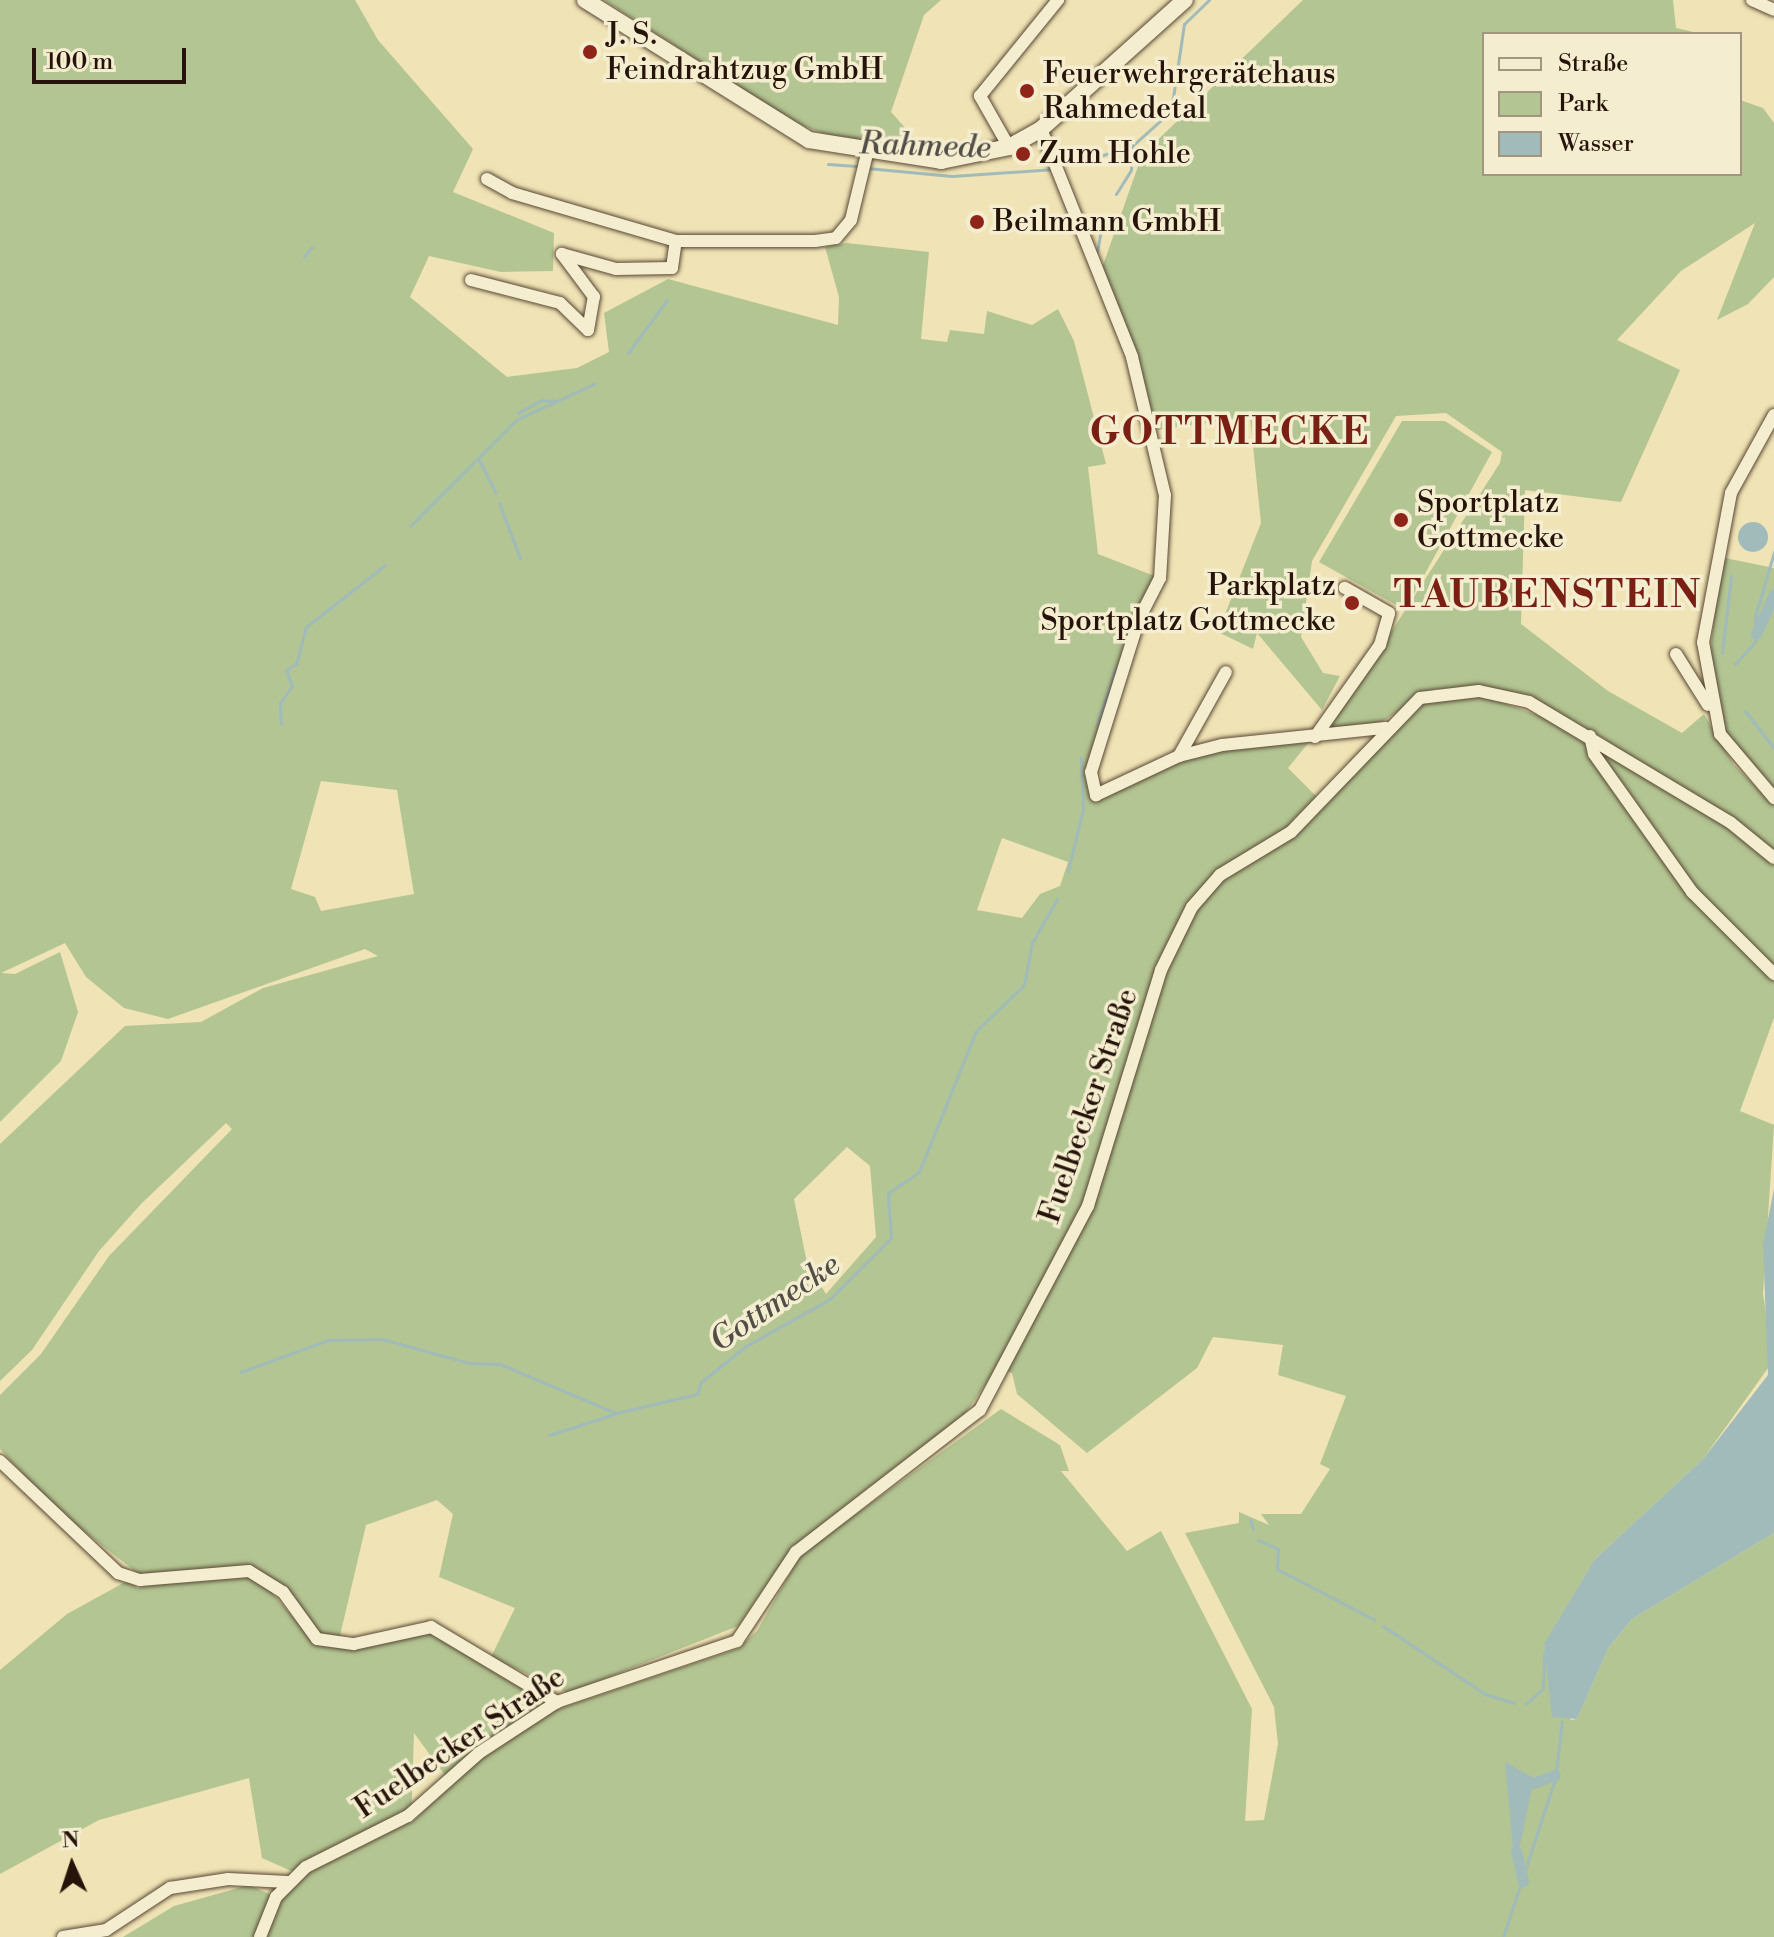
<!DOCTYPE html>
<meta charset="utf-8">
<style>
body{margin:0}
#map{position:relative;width:1774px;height:1937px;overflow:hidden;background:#f0e3b5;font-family:"Libre Bodoni",serif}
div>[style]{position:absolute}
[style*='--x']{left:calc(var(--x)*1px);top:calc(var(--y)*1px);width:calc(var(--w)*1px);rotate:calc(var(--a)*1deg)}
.green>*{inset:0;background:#b3c592}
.water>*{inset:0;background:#a0bbb9}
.round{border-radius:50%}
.stream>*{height:3px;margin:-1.5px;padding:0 1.5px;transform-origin:1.5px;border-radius:1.5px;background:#a0bbb9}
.canal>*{height:11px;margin:-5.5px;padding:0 5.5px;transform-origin:5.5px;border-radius:5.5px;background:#a0bbb9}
.roads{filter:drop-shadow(0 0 2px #584835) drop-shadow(0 0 2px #584835)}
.street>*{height:12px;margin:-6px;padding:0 6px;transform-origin:6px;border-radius:6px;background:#f5edcf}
.secondary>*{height:16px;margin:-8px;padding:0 8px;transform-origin:8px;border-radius:8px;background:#f5edcf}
.dots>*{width:22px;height:22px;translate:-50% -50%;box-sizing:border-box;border:4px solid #f5edcf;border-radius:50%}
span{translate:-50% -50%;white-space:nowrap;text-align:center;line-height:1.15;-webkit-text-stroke:7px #f5edcf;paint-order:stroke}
.poi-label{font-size:30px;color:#26140a}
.left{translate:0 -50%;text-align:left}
.right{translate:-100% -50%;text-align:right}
.street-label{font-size:30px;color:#26140a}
.water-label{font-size:32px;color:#514e47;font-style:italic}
.district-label{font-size:38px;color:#7a1f14;font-weight:700;letter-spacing:2px}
.legend{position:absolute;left:1482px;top:32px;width:260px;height:144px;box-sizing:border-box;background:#f5edcf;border:2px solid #a29680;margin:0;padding:10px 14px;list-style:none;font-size:24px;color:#26140a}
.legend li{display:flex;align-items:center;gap:16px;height:40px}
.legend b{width:40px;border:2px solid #a29680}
.north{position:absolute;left:32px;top:1825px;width:80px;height:80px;-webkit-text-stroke:6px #f5edcf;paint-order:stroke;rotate:357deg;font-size:22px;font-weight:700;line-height:32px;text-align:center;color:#26140a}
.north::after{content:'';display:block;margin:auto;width:28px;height:36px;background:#26140a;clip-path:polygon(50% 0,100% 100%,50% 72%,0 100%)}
.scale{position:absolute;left:32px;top:48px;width:154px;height:36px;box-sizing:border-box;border:4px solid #26140a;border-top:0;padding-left:10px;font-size:24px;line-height:28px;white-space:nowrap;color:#26140a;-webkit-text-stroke:6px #f5edcf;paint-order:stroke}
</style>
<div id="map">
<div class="green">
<i style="clip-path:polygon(evenodd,0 0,355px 0,378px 40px,473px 149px,453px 192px,554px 233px,553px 271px,501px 272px,429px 256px,410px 297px,507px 377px,577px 368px,609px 352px,604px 313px,668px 279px,838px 325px,839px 297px,825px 247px,847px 243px,929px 252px,921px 339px,947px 342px,950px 330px,984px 334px,987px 311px,1032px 325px,1058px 309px,1074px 341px,1106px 464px,1088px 467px,1098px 554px,1157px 577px,1087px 778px,1098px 801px,1172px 764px,1241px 745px,1309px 742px,1288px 768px,1325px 805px,1418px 702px,1477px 694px,1563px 724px,1724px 823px,1774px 865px,1774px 1018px,1740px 1111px,1774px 1125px,1763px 1293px,1773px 1361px,1703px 1459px,1594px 1560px,1544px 1645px,1571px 1720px,1577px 1719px,1609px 1647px,1632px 1619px,1774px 1533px,1774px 1937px,123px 1937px,174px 1906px,249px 1885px,276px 1897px,298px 1874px,262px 1858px,249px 1778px,99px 1820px,0 1874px,0 1670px,67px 1614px,127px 1581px,137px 1588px,226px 1572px,260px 1579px,317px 1645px,350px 1649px,428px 1631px,543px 1696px,545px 1706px,447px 1778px,414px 1733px,411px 1823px,483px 1756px,552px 1711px,737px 1649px,757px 1631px,801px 1554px,1001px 1409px,1060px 1445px,1069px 1471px,1061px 1471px,1127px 1551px,1161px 1531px,1252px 1709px,1245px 1821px,1264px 1820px,1278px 1744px,1274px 1707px,1185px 1533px,1239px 1523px,1239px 1512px,1269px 1525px,1261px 1514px,1301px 1514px,1330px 1469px,1320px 1464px,1346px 1396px,1278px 1375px,1283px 1345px,1213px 1337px,1197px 1368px,1087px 1453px,1017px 1394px,1012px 1373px,997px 1368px,962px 1418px,793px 1547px,738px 1626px,568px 1693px,491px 1657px,515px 1608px,439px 1577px,453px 1514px,437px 1500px,366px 1525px,339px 1640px,321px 1633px,281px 1584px,253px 1566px,140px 1575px,53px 1507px,0 1449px,0 1395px,41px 1354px,109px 1256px,232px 1129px,226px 1123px,141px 1204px,99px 1251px,32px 1350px,0 1381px,0 1144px,125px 1026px,201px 1022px,263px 988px,378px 956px,365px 949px,168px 1019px,124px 1008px,86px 977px,65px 943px,1px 973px,15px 974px,60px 952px,78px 1012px,61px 1061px,0 1122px,0 0,321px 781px,397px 790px,414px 894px,321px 911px,315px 897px,291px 889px,321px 781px,0 0,1002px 838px,1068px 862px,1060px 886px,1040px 894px,1022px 918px,977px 910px,1002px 838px,0 0,847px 1147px,870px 1166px,876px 1237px,826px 1294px,807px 1263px,794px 1199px,847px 1147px)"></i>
<i style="clip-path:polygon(604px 0,941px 0,924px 15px,891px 112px,925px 150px,834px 138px,794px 122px)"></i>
<i style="clip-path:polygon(1303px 0,1673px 0,1676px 28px,1702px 34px,1484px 34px,1484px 174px,1740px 174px,1740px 100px,1763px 108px,1774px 123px,1774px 277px,1748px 304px,1717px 320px,1755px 223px,1681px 271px,1617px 340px,1680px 370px,1677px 377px,1621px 502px,1525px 490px,1521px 624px,1608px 691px,1682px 733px,1704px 714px,1734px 765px,1774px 805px,1774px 854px,1595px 733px,1504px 690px,1435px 689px,1381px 722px,1328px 730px,1500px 463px,1502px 452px,1446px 413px,1396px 416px,1312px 561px,1301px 637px,1323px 673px,1340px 676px,1322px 710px,1257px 633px,1253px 649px,1218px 632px,1261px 523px,1250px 417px,1158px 430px,1102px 268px,1142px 155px)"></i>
<i style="clip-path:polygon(1402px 421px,1445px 421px,1492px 452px,1405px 610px,1319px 562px)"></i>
<i style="clip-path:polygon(1720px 557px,1774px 568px,1774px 792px,1734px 751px,1719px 720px,1709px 668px)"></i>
</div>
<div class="water">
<i class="round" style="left:1738px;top:522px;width:30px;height:30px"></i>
<i style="clip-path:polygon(1774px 1189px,1774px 1533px,1632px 1619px,1609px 1647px,1577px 1719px,1552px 1717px,1544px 1644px,1594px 1560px,1703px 1459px,1768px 1375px,1763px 1244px)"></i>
<i style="clip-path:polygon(1505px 1762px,1534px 1778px,1519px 1850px,1513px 1849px)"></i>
</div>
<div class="stream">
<i style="--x:828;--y:164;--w:32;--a:4"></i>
<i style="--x:1074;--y:164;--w:61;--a:-17.2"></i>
<i style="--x:1132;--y:146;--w:52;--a:-41.9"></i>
<i style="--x:1171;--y:111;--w:88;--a:-81.5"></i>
<i style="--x:1184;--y:24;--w:35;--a:-44"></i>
<i style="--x:867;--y:168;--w:85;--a:5.4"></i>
<i style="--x:952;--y:176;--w:103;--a:-3.9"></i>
<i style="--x:1116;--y:194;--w:28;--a:-58"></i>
<i style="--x:1131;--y:170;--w:24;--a:-88"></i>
<i style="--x:1097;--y:252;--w:29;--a:-80"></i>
<i style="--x:304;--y:256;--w:12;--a:-48"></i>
<i style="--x:628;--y:353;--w:66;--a:-53.7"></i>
<i style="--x:518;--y:413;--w:26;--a:-29"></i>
<i style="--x:541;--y:400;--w:14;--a:4"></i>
<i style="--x:478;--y:458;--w:39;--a:63"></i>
<i style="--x:499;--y:503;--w:59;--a:69.1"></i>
<i style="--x:410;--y:526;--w:150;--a:-45"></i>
<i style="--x:516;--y:420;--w:86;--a:-24.8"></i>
<i style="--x:1722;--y:653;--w:78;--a:-83.3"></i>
<i style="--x:1735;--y:664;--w:30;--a:-48"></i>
<i style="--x:1755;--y:642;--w:25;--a:-90"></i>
<i style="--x:1755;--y:617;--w:68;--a:-73.7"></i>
<i style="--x:1745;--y:711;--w:47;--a:51.9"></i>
<i style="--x:281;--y:724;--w:21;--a:-93"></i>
<i style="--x:280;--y:703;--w:21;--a:-55"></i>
<i style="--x:292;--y:686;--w:17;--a:-111"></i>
<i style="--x:286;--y:670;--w:12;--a:-31"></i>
<i style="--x:296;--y:664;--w:38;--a:-75"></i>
<i style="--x:306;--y:627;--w:100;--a:-38.1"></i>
<i style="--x:1097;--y:724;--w:61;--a:-71.9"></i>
<i style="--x:1068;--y:871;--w:64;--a:-76.4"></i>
<i style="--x:1083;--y:809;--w:52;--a:-92.2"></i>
<i style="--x:241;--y:1372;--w:93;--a:-20.2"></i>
<i style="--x:328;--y:1340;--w:54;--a:-1.1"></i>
<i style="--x:382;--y:1339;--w:90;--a:15.4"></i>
<i style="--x:469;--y:1363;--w:31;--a:2"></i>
<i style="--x:500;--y:1364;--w:126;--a:22.9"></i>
<i style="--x:616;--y:1413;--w:83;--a:-13.2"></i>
<i style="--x:697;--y:1394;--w:13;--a:-72"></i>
<i style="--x:701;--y:1382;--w:58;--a:-38.7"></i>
<i style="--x:746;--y:1346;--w:96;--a:-29.2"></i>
<i style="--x:830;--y:1299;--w:86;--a:-45"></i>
<i style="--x:891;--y:1238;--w:45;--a:-93.8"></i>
<i style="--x:888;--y:1193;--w:37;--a:-34"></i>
<i style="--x:919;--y:1172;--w:152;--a:-68"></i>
<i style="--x:976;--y:1031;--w:66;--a:-43.8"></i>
<i style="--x:1024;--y:985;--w:43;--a:-79.2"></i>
<i style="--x:1032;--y:943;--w:51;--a:-60.4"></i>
<i style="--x:549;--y:1435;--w:69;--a:-17.7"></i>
<i style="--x:1250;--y:1520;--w:9;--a:72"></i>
<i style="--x:1258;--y:1540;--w:22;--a:24"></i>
<i style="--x:1278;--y:1549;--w:20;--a:93"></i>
<i style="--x:1277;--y:1569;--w:110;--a:27.5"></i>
<i style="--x:1383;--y:1626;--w:123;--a:33.7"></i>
<i style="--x:1485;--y:1694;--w:31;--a:17"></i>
<i style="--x:1526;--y:1704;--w:23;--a:-43"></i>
<i style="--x:1543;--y:1688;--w:34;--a:-88"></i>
<i style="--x:1503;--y:1937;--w:166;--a:-71.8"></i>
<i style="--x:1555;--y:1779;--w:58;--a:-83.1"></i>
</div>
<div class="canal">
<i style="--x:1756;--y:634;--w:44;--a:-65.8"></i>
<i style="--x:1533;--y:1783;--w:23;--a:-20"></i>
<i style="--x:1516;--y:1851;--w:31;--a:77"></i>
</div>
<div class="roads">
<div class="street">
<i style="--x:1752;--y:0;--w:24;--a:24"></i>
<i style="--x:1041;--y:129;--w:245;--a:68.2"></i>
<i style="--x:1132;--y:357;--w:142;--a:76.6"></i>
<i style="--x:1165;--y:495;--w:83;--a:93.4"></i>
<i style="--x:1160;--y:578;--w:46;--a:117.1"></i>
<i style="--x:1139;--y:619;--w:160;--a:107.4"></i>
<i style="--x:1091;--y:772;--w:24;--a:78"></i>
<i style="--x:1096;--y:795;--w:92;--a:-25.2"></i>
<i style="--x:1179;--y:756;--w:44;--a:-14.3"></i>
<i style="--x:1222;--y:745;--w:164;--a:-6"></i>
<i style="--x:1009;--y:147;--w:59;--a:-119.6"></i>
<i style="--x:980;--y:96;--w:124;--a:-50.9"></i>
<i style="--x:487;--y:179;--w:29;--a:29"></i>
<i style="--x:512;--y:193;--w:171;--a:16.3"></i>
<i style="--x:676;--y:241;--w:139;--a:0"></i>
<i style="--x:815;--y:241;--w:21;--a:-8"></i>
<i style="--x:836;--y:238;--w:23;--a:-50"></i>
<i style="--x:851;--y:220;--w:68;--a:-76.4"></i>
<i style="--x:471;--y:280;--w:92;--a:14.5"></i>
<i style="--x:560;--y:303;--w:39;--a:44"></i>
<i style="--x:588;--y:330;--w:34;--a:-80"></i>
<i style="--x:594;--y:297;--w:54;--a:-126.7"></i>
<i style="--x:562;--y:254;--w:56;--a:15.5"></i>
<i style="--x:616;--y:269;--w:56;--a:-1"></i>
<i style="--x:672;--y:268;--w:27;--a:-82"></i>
<i style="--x:1774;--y:415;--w:89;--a:118.9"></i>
<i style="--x:1731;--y:493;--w:152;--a:100.6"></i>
<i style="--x:1703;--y:642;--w:94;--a:79.5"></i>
<i style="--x:1720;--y:734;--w:84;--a:49.8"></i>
<i style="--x:1676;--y:654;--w:60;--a:57.9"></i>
<i style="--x:1590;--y:736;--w:18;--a:77"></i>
<i style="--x:1594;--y:754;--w:169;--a:54.6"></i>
<i style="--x:1692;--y:892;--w:116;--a:45"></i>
<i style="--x:1315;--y:737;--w:113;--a:-54.8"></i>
<i style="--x:1380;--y:645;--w:33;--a:-74"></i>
<i style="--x:1389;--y:613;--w:51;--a:-150.4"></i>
<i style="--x:1179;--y:756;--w:96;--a:-60.8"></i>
<i style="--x:0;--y:1461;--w:163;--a:43.5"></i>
<i style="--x:118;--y:1573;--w:23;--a:18"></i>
<i style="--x:140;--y:1580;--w:109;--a:-4.7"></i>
<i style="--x:249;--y:1571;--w:40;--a:32"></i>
<i style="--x:283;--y:1592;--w:58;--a:54.1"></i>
<i style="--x:317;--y:1639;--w:37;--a:8"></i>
<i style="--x:354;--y:1644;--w:79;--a:-12.4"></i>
<i style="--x:431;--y:1627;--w:147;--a:30.8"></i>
<i style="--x:63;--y:1937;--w:44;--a:-9.2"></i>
<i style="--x:106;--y:1930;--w:77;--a:-33.3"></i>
<i style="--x:170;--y:1888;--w:59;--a:-8.8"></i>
<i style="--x:228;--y:1879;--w:60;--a:2.9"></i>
<i style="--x:260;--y:1937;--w:43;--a:-68.2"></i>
<i style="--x:276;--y:1897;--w:42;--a:-45"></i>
<i style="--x:306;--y:1867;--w:114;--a:-26.6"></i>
<i style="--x:408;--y:1816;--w:95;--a:-41.6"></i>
<i style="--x:479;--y:1753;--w:93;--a:-33.2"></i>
<i style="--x:557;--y:1702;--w:190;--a:-18.7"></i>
<i style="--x:737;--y:1641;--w:107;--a:-56.5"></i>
<i style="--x:796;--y:1552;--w:232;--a:-37.7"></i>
<i style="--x:980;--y:1410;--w:231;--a:-62.1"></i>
<i style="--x:1088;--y:1206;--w:247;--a:-72.8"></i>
<i style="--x:1161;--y:970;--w:70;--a:-63.8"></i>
<i style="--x:1192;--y:907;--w:43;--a:-48.8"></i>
<i style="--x:1220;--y:875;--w:83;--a:-31.2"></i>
<i style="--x:1291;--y:832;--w:186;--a:-46.1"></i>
<i style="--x:1420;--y:698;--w:59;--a:-6.8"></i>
<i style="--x:1479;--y:691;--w:51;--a:12.4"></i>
<i style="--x:1529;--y:702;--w:235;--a:30.9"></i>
<i style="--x:1731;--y:823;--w:55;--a:39.1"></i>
</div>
<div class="secondary">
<i style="--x:585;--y:0;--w:264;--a:32"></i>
<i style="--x:809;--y:140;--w:134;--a:9"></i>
<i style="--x:941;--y:161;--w:69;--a:-11.6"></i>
<i style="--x:1009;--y:147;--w:37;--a:-29"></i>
<i style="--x:1041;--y:129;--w:193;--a:-41.9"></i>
</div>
</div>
<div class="dots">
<i style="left:590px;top:52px;background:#8f2418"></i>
<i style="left:1027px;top:91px;background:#8f2418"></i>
<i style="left:1023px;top:154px;background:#8f2418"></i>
<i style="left:977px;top:222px;background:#8f2418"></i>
<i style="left:1401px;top:520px;background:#8f2418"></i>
<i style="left:1352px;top:603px;background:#8f2418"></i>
</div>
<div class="poi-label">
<span class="left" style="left:606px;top:52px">J. S.<br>Feindrahtzug GmbH</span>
<span class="left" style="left:1043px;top:91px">Feuerwehrgerätehaus<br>Rahmedetal</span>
<span class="left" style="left:1039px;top:154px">Zum Hohle</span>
<span class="left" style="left:993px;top:222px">Beilmann GmbH</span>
<span class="left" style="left:1417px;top:520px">Sportplatz<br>Gottmecke</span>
<span class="right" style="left:1336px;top:603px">Parkplatz<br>Sportplatz Gottmecke</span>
</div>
<div class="street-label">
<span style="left:1089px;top:1106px;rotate:-71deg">Fuelbecker Straße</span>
<span style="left:460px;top:1743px;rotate:-34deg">Fuelbecker Straße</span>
</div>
<div class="water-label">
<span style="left:925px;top:146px;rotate:2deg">Rahmede</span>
<span style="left:775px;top:1303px;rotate:-34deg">Gottmecke</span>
</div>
<div class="district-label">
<span style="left:1230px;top:433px">GOTTMECKE</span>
<span style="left:1548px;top:596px">TAUBENSTEIN</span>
</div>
<ul class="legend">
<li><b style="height:10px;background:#f5edcf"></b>Straße</li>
<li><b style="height:22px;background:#b3c592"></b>Park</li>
<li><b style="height:22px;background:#a0bbb9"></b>Wasser</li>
</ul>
<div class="north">N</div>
<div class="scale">100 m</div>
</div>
